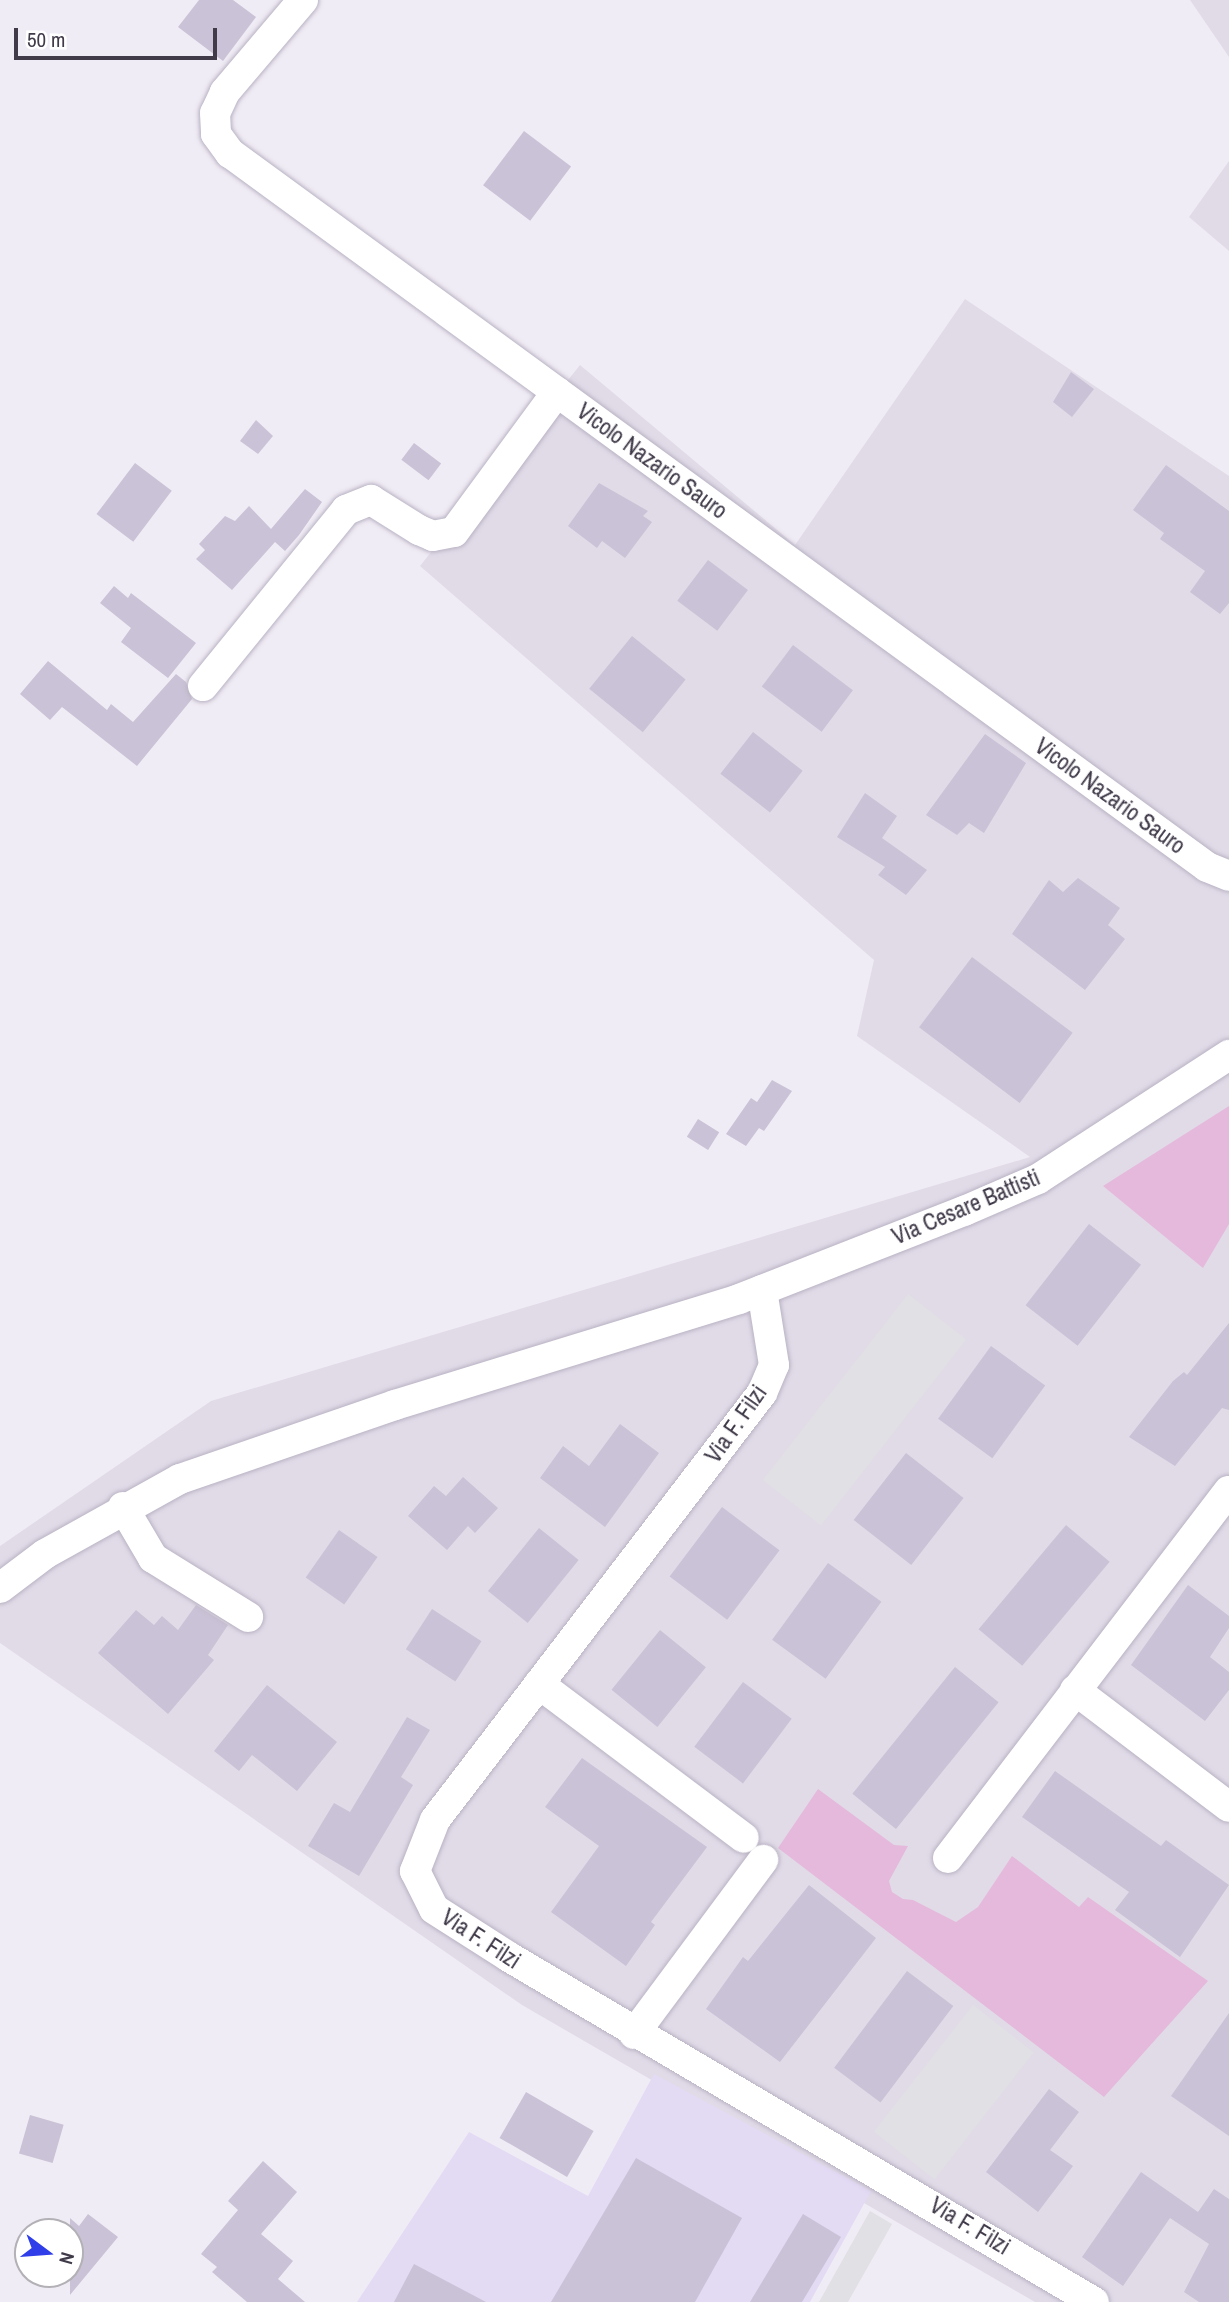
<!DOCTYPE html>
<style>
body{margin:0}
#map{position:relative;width:1229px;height:2302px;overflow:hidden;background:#f0ecf5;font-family:"Archivo Narrow",sans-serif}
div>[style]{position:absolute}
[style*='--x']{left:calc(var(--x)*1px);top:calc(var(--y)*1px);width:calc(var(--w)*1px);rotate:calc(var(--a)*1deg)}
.residential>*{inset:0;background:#e1dbe8}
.commercial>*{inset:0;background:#e3daf4}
.green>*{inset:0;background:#e5b9db}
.parking>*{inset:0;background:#e1e0e4;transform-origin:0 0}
.building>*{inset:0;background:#cac2d6;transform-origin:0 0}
.roads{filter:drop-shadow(0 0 2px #b9b2c3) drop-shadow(0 0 2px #b9b2c3)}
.street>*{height:30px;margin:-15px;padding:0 15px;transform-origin:15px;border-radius:15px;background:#fff}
span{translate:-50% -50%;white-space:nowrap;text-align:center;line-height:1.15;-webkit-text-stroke:5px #fff;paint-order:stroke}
.street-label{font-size:23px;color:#403a49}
.north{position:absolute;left:14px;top:2218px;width:70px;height:70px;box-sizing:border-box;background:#fff;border:2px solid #b3b0b6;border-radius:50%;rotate:106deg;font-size:19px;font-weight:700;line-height:28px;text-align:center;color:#403a49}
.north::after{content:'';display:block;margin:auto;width:24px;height:32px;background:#2f3ee9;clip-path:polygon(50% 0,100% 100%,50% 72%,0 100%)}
.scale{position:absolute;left:14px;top:28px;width:203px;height:32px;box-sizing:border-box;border:4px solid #403a49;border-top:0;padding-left:9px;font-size:21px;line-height:24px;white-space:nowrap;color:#403a49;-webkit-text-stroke:5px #fff;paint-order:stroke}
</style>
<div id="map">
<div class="residential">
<i style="clip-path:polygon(1190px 0,1229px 0,1229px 57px)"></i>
<i style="clip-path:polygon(1229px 161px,1229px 251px,1189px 217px)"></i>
<i style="clip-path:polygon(965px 299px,1229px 476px,1229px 2302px,1035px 2302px,522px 2005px,0 1643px,0 1546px,211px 1401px,1030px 1157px,857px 1036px,874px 960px,420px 566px,580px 365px,795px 545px)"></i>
</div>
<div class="commercial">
<i style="clip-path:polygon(654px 2074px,871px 2191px,810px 2302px,357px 2302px,469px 2132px,588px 2196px)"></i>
</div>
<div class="green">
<i style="clip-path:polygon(1229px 1106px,1229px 1224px,1203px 1268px,1103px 1186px)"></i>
<i style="clip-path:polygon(818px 1789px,894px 1845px,908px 1846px,889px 1881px,892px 1892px,903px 1899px,913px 1900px,956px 1922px,978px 1907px,1012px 1856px,1079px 1907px,1088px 1897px,1208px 1981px,1104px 2097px,778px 1848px)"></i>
</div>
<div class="parking">
<i style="left:908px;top:1294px;width:74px;height:236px;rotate:38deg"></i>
<i style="left:973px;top:2005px;width:77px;height:161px;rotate:38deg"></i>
<i style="clip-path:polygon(870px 2211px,892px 2224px,848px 2302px,819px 2302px)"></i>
</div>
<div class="building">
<i style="clip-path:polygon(199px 0,233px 0,256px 17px,223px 61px,178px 27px)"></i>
<i style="left:524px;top:131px;width:59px;height:68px;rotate:37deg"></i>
<i style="clip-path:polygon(1071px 372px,1094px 389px,1072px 417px,1053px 402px)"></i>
<i style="clip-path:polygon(256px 420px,273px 436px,258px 454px,240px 441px)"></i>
<i style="left:414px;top:443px;width:34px;height:21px;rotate:37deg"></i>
<i style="left:135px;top:463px;width:46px;height:64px;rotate:37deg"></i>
<i style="clip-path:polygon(1166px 465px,1229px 511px,1229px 603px,1220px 614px,1190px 592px,1205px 571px,1160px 539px,1164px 533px,1133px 510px)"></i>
<i style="clip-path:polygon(599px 483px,648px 511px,643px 516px,652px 522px,625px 558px,602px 541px,597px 548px,568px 526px)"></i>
<i style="clip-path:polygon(305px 489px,322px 502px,299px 535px,285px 551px,275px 542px,232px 590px,196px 559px,205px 550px,199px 544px,225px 516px,235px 521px,249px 506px,271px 529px)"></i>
<i style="left:708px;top:560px;width:50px;height:51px;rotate:37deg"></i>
<i style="clip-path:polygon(114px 586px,128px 598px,131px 593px,196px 643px,168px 678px,121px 642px,131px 628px,100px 603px)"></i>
<i style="left:632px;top:636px;width:69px;height:68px;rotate:39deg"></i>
<i style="left:793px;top:645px;width:75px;height:52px;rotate:37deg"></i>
<i style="clip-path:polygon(48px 661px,107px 710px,111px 704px,133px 722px,176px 674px,186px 682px,192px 699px,137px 766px,62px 707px,50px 720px,20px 694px)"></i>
<i style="left:753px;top:732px;width:63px;height:53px;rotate:38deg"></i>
<i style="clip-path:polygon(985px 734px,1026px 763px,984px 833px,969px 823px,957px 835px,926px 815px)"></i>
<i style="clip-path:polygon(865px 793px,897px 816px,882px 838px,927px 870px,906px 895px,878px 875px,885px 867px,837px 837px)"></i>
<i style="clip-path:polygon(1078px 878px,1120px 908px,1108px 925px,1125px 939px,1085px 990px,1012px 934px,1049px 880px,1063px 892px)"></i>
<i style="left:972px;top:957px;width:126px;height:88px;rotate:37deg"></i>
<i style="clip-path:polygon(772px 1080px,792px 1091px,764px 1131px,759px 1128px,746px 1146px,726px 1134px,751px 1098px,757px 1102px)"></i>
<i style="left:698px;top:1119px;width:25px;height:21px;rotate:32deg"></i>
<i style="left:1089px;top:1224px;width:66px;height:103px;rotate:38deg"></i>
<i style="clip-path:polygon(1229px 1323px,1229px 1410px,1222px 1408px,1175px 1466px,1129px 1437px,1173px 1381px,1184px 1372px,1187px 1375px)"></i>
<i style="left:991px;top:1346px;width:67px;height:90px;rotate:36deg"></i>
<i style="clip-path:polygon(620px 1424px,659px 1453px,605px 1527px,540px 1478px,563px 1446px,589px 1466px)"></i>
<i style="left:906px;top:1453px;width:73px;height:85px;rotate:38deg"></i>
<i style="clip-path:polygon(463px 1477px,498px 1508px,475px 1533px,468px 1526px,447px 1550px,408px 1516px,434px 1486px,446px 1496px)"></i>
<i style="left:722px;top:1507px;width:72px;height:87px;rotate:37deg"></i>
<i style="left:1066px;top:1525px;width:57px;height:136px;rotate:40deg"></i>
<i style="left:539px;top:1528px;width:51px;height:81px;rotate:39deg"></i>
<i style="left:339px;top:1530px;width:47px;height:58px;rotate:35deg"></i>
<i style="left:828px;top:1563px;width:66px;height:95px;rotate:36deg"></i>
<i style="clip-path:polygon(1188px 1585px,1229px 1616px,1229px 1628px,1210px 1657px,1229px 1672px,1229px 1690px,1205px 1721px,1131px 1665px)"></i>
<i style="clip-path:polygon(196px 1605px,228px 1625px,208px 1655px,214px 1660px,168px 1714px,98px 1653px,136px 1610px,154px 1625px,162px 1616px,178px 1630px)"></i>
<i style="left:432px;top:1609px;width:59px;height:48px;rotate:33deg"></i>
<i style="left:660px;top:1630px;width:59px;height:77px;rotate:39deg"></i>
<i style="left:955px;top:1667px;width:56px;height:163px;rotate:39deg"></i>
<i style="left:743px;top:1682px;width:61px;height:81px;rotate:37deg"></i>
<i style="clip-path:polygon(267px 1685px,337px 1742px,297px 1791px,252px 1755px,239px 1771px,214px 1751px)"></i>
<i style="clip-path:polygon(407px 1717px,430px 1730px,401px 1777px,413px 1785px,359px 1876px,308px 1846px,334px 1803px,350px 1812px)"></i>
<i style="clip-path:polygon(582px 1758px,707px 1847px,651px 1922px,655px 1925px,626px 1966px,551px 1912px,599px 1846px,545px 1807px)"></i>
<i style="clip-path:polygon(1055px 1771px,1161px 1846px,1166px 1840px,1229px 1885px,1180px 1957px,1115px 1910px,1129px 1892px,1022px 1817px)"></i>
<i style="clip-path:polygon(809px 1885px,876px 1938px,780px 2062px,706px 2009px,743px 1957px,748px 1961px)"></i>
<i style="left:907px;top:1971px;width:58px;height:121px;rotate:37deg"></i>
<i style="clip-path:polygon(1229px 2013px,1229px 2136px,1171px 2096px)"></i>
<i style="clip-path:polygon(1049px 2089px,1079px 2112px,1050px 2150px,1073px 2166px,1038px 2212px,986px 2172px)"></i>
<i style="left:526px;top:2092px;width:78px;height:53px;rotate:30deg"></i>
<i style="left:30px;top:2115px;width:35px;height:40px;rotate:16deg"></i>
<i style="clip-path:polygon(636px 2158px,742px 2218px,695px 2302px,551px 2302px)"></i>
<i style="clip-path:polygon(263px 2161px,297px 2192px,261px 2234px,293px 2261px,278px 2279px,305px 2302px,247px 2302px,212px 2272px,217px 2267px,201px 2254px,238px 2210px,228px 2201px)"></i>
<i style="clip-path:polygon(1141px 2172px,1198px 2212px,1214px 2189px,1229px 2199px,1229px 2302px,1199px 2302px,1184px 2292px,1209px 2244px,1170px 2218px,1123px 2286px,1082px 2257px)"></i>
<i style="clip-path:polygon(88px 2214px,118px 2237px,70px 2295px,70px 2218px,79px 2226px)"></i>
<i style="clip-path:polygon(803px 2214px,841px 2237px,802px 2302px,750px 2302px)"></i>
<i style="clip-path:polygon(414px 2264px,486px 2302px,394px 2302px)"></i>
</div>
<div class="roads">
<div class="street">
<i style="--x:303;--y:0;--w:121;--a:130.3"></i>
<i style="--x:225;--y:92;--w:23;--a:115"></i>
<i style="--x:215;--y:113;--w:21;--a:87"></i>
<i style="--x:216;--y:134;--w:24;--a:54"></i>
<i style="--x:230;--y:153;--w:1210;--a:36.16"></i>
<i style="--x:1207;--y:867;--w:24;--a:22"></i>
<i style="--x:203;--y:686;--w:227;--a:-50.9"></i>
<i style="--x:346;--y:510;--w:27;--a:-22"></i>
<i style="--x:371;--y:500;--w:57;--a:32"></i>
<i style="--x:419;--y:530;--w:15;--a:23"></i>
<i style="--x:433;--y:536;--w:21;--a:-11"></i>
<i style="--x:454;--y:532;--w:174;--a:-53.7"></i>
<i style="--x:762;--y:1290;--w:76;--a:80.9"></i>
<i style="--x:774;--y:1365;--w:30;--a:113"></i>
<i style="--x:762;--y:1393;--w:538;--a:127.45"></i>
<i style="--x:435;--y:1820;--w:55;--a:111.4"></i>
<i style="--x:415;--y:1871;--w:42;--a:63.4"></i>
<i style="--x:434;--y:1909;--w:89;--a:32.6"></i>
<i style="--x:509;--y:1957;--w:679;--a:30.53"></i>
<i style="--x:123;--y:1507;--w:59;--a:59.5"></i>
<i style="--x:153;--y:1558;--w:112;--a:31.8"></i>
<i style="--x:0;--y:1588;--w:56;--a:-37.1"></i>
<i style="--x:45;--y:1554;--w:154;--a:-29.1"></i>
<i style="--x:180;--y:1479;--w:227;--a:-19"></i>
<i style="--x:395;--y:1405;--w:360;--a:-17.1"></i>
<i style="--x:739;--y:1299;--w:242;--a:-21.4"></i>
<i style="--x:964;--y:1211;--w:81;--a:-23.4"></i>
<i style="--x:1038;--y:1179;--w:228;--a:-33"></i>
<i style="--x:539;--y:1684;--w:256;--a:36.9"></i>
<i style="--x:1075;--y:1690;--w:193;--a:37.2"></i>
<i style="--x:948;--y:1858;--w:462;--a:-52.6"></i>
<i style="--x:634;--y:2034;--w:217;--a:-53.4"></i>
</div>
</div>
<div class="street-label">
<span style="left:652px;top:461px;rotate:36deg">Vicolo Nazario Sauro</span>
<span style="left:1110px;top:796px;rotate:36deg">Vicolo Nazario Sauro</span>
<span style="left:966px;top:1207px;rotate:-23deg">Via Cesare Battisti</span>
<span style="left:736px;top:1424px;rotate:-55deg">Via F. Filzi</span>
<span style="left:481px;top:1939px;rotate:33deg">Via F. Filzi</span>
<span style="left:970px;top:2226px;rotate:31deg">Via F. Filzi</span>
</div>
<div class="north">N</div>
<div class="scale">50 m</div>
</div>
